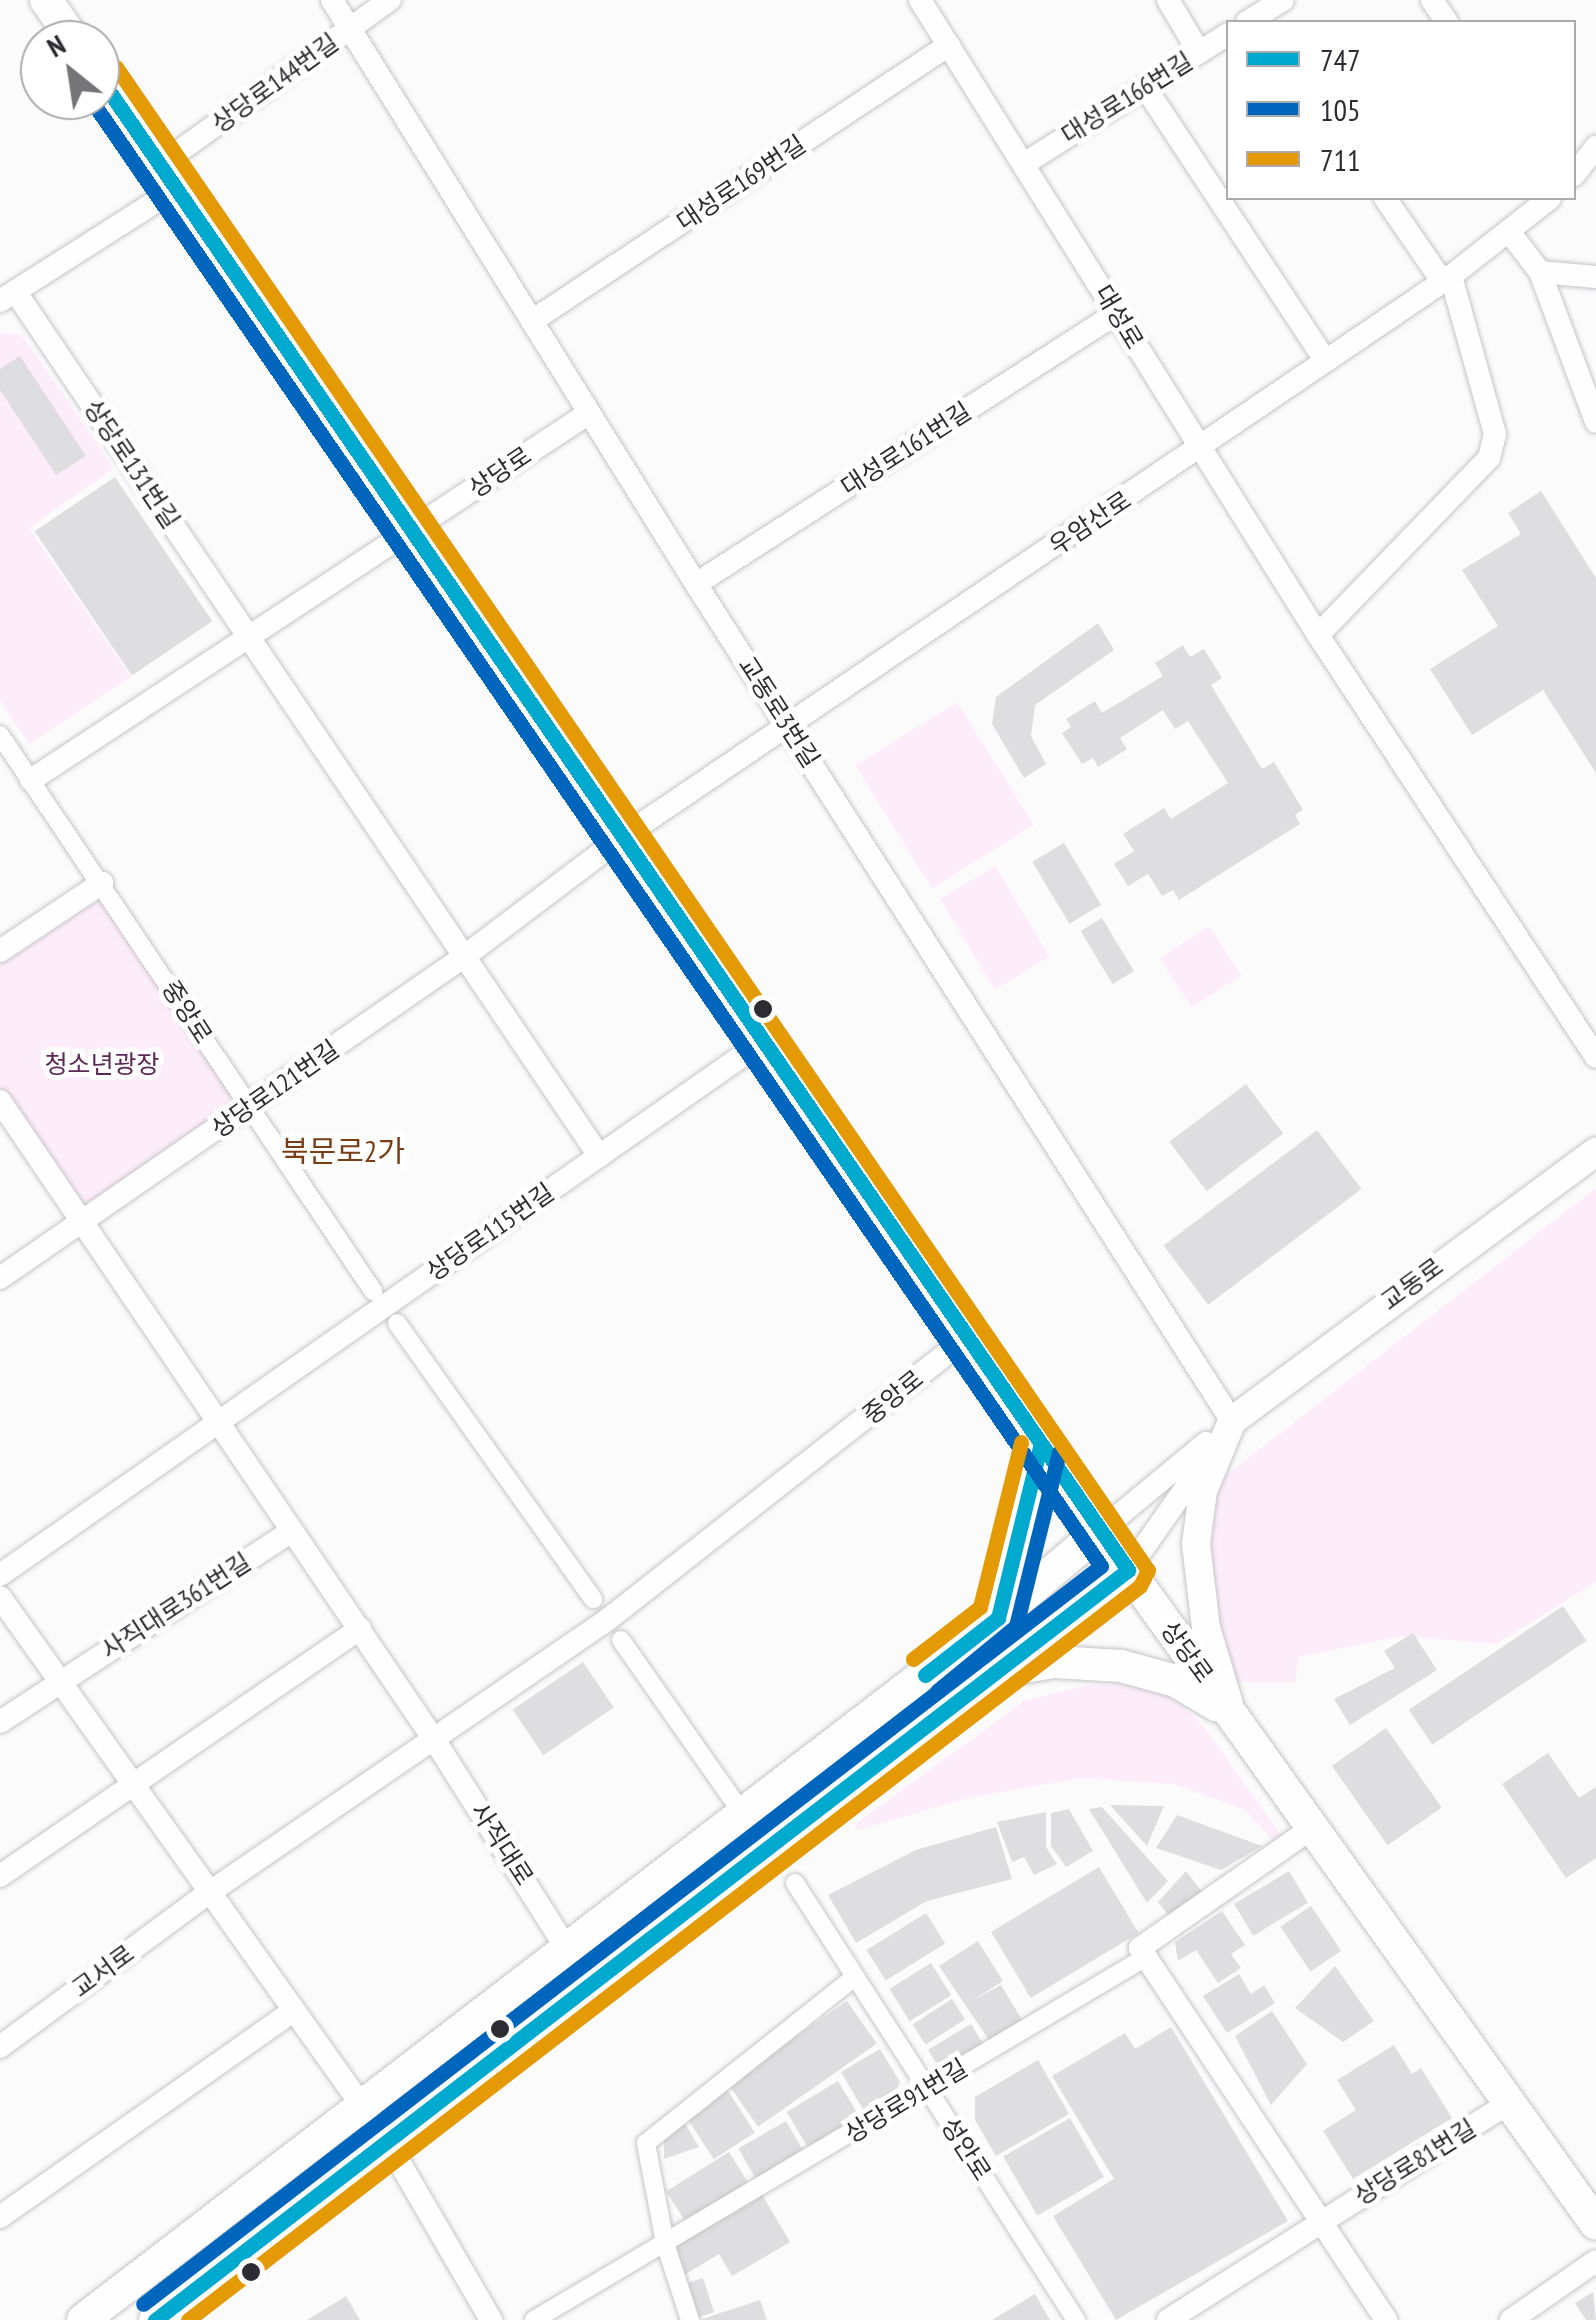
<!DOCTYPE html>
<meta charset="utf-8">
<style>
body{margin:0}
#map{position:relative;width:1596px;height:2320px;overflow:hidden;background:#fbfbfc;font-family:"PT Sans Narrow","Noto Sans KR",sans-serif}
div>[style]{position:absolute}
[style*='--x']{left:calc(var(--x)*1px);top:calc(var(--y)*1px);width:calc(var(--w)*1px);rotate:calc(var(--a)*1deg)}
.green>*{inset:0;background:#fdedfa;transform-origin:0 0}
.building>*{inset:0;background:#dedde0;transform-origin:0 0}
.roads{filter:drop-shadow(0 0 2px #c5c5c8) drop-shadow(0 0 2px #c5c5c8)}
.pedestrian>*{height:18px;margin:-9px;padding:0 9px;transform-origin:9px;border-radius:9px;background:#fefeff}
.minor>*{height:22px;margin:-11px;padding:0 11px;transform-origin:11px;border-radius:11px;background:#fefeff}
.tertiary>*{height:28px;margin:-14px;padding:0 14px;transform-origin:14px;border-radius:14px;background:#fefeff}
.secondary>*{height:32px;margin:-16px;padding:0 16px;transform-origin:16px;border-radius:16px;background:#fefeff}
.bus-1>*{height:15px;margin:-7.5px;padding:0 7.5px;transform-origin:7.5px;border-radius:7.5px;background:#00a9ce}
.bus-2>*{height:15px;margin:-7.5px;padding:0 7.5px;transform-origin:7.5px;border-radius:7.5px;background:#0065bd}
.bus-3>*{height:15px;margin:-7.5px;padding:0 7.5px;transform-origin:7.5px;border-radius:7.5px;background:#e39a05}
.dots>*{width:28px;height:28px;translate:-50% -50%;box-sizing:border-box;border:5px solid #fff;border-radius:50%}
span{translate:-50% -50%;white-space:nowrap;text-align:center;line-height:1.15;-webkit-text-stroke:10px #fff;paint-order:stroke}
.street-label{font-size:25px;color:#2c2c32}
.park-label{font-size:25px;color:#5b2754}
.quarter-label{font-size:30px;color:#7b3d14}
.legend{position:absolute;left:1226px;top:20px;width:350px;height:180px;box-sizing:border-box;background:#fff;border:2px solid #ababad;margin:0;padding:12px 18px;list-style:none;font-size:30px;color:#2c2c32}
.legend li{display:flex;align-items:center;gap:20px;height:50px}
.legend b{width:50px;border:2px solid #ababad}
.north{position:absolute;left:20px;top:20px;width:100px;height:100px;box-sizing:border-box;background:#fff;border:2px solid #ababad;border-radius:50%;rotate:330deg;font-size:28px;font-weight:700;line-height:40px;text-align:center;color:#2c2c32}
.north::after{content:'';display:block;margin:auto;width:35px;height:45px;background:#747479;clip-path:polygon(50% 0,100% 100%,50% 72%,0 100%)}
</style>
<div id="map">
<div class="green">
<i style="clip-path:polygon(0 333px,22px 335px,114px 468px,29px 528px,131px 677px,29px 744px,0 700px)"></i>
<i style="left:957px;top:702px;width:145px;height:120px;rotate:58deg"></i>
<i style="left:995px;top:866px;width:106px;height:64px;rotate:59deg"></i>
<i style="clip-path:polygon(109px 903px,229px 1077px,230px 1108px,85px 1213px,0 1090px,0 959px,84px 904px)"></i>
<i style="left:1209px;top:926px;width:59px;height:59px;rotate:57deg"></i>
<i style="clip-path:polygon(1596px 1188px,1596px 1582px,1496px 1644px,1403px 1636px,1298px 1657px,1296px 1682px,1236px 1682px,1212px 1622px,1208px 1503px,1219px 1481px)"></i>
<i style="clip-path:polygon(1088px 1685px,1133px 1685px,1171px 1696px,1204px 1727px,1281px 1835px,1273px 1840px,1245px 1810px,1174px 1784px,1082px 1778px,971px 1797px,855px 1831px,857px 1823px,1024px 1701px)"></i>
</div>
<div class="building">
<i style="clip-path:polygon(20px 356px,86px 456px,56px 475px,0 390px,0 369px)"></i>
<i style="left:115px;top:477px;width:174px;height:97px;rotate:56deg"></i>
<i style="clip-path:polygon(1541px 491px,1596px 578px,1596px 773px,1543px 690px,1472px 735px,1430px 669px,1498px 626px,1462px 570px,1521px 534px,1508px 513px)"></i>
<i style="clip-path:polygon(1098px 623px,1114px 650px,1035px 705px,1031px 736px,1046px 764px,1024px 778px,992px 724px,996px 697px)"></i>
<i style="clip-path:polygon(1183px 645px,1190px 657px,1204px 649px,1222px 678px,1211px 685px,1262px 769px,1274px 762px,1303px 810px,1295px 815px,1300px 824px,1179px 900px,1173px 890px,1162px 896px,1148px 874px,1128px 886px,1114px 864px,1134px 851px,1123px 834px,1164px 808px,1171px 819px,1228px 783px,1188px 721px,1175px 729px,1163px 710px,1120px 738px,1127px 749px,1098px 767px,1093px 758px,1082px 764px,1062px 733px,1071px 727px,1066px 719px,1095px 701px,1102px 713px,1163px 676px,1155px 663px)"></i>
<i style="left:1064px;top:843px;width:72px;height:37px;rotate:59deg"></i>
<i style="left:1102px;top:918px;width:62px;height:25px;rotate:59deg"></i>
<i style="left:1246px;top:1084px;width:62px;height:96px;rotate:53deg"></i>
<i style="left:1317px;top:1130px;width:74px;height:192px;rotate:53deg"></i>
<i style="left:1563px;top:1606px;width:42px;height:186px;rotate:56deg"></i>
<i style="clip-path:polygon(1413px 1633px,1437px 1670px,1350px 1725px,1334px 1699px,1395px 1668px,1384px 1651px)"></i>
<i style="left:583px;top:1662px;width:55px;height:85px;rotate:56deg"></i>
<i style="left:1386px;top:1728px;width:97px;height:66px;rotate:55deg"></i>
<i style="clip-path:polygon(1548px 1753px,1579px 1798px,1596px 1787px,1596px 1858px,1566px 1878px,1502px 1784px)"></i>
<i style="clip-path:polygon(1110px 1805px,1164px 1806px,1147px 1846px)"></i>
<i style="clip-path:polygon(1102px 1807px,1168px 1881px,1147px 1903px,1089px 1809px)"></i>
<i style="clip-path:polygon(1069px 1809px,1093px 1851px,1066px 1867px,1051px 1846px,1051px 1813px)"></i>
<i style="clip-path:polygon(1046px 1812px,1046px 1847px,1057px 1864px,1034px 1875px,1024px 1857px,1012px 1862px,997px 1822px)"></i>
<i style="clip-path:polygon(1177px 1815px,1262px 1846px,1221px 1870px,1156px 1848px)"></i>
<i style="clip-path:polygon(996px 1827px,1012px 1879px,927px 1901px,856px 1943px,828px 1895px,916px 1850px)"></i>
<i style="left:1099px;top:1867px;width:77px;height:126px;rotate:59deg"></i>
<i style="clip-path:polygon(1186px 1871px,1203px 1893px,1171px 1918px,1158px 1902px)"></i>
<i style="left:1289px;top:1871px;width:37px;height:64px;rotate:59deg"></i>
<i style="left:1311px;top:1906px;width:54px;height:37px;rotate:56deg"></i>
<i style="clip-path:polygon(1222px 1911px,1245px 1945px,1231px 1954px,1241px 1968px,1218px 1983px,1196px 1950px,1178px 1961px,1175px 1942px)"></i>
<i style="left:926px;top:1913px;width:36px;height:70px;rotate:58deg"></i>
<i style="clip-path:polygon(978px 1941px,1003px 1981px,973px 2000px,1001px 1985px,1022px 2020px,989px 2040px,939px 1966px)"></i>
<i style="left:931px;top:1963px;width:38px;height:49px;rotate:58deg"></i>
<i style="clip-path:polygon(1335px 1966px,1374px 2021px,1343px 2042px,1295px 2008px)"></i>
<i style="clip-path:polygon(1239px 1974px,1251px 1994px,1264px 1985px,1275px 2003px,1227px 2033px,1203px 1996px)"></i>
<i style="left:952px;top:1999px;width:24px;height:47px;rotate:57deg"></i>
<i style="left:847px;top:2001px;width:52px;height:145px;rotate:55deg"></i>
<i style="clip-path:polygon(1272px 2011px,1307px 2064px,1271px 2105px,1235px 2036px)"></i>
<i style="left:971px;top:2024px;width:23px;height:50px;rotate:59deg"></i>
<i style="clip-path:polygon(1171px 2027px,1288px 2221px,1116px 2320px,1053px 2216px,1114px 2179px,1052px 2076px,1125px 2033px,1135px 2049px)"></i>
<i style="clip-path:polygon(1394px 2045px,1412px 2074px,1421px 2068px,1452px 2118px,1353px 2179px,1323px 2131px,1356px 2110px,1337px 2080px)"></i>
<i style="clip-path:polygon(880px 2049px,900px 2082px,892px 2103px,868px 2118px,841px 2072px)"></i>
<i style="clip-path:polygon(1038px 2060px,1069px 2114px,996px 2156px,975px 2120px,975px 2097px)"></i>
<i style="left:838px;top:2081px;width:42px;height:60px;rotate:59deg"></i>
<i style="left:726px;top:2088px;width:53px;height:49px;rotate:57deg"></i>
<i style="left:1070px;top:2118px;width:68px;height:77px;rotate:60deg"></i>
<i style="left:786px;top:2121px;width:36px;height:55px;rotate:60deg"></i>
<i style="clip-path:polygon(684px 2122px,699px 2147px,664px 2159px,664px 2133px)"></i>
<i style="left:729px;top:2152px;width:36px;height:74px;rotate:58deg"></i>
<i style="clip-path:polygon(757px 2186px,790px 2242px,732px 2276px,719px 2254px,676px 2280px,655px 2245px)"></i>
<i style="left:703px;top:2278px;width:36px;height:16px;rotate:72deg"></i>
<i style="clip-path:polygon(1593px 2292px,1596px 2320px,1586px 2320px,1575px 2303px)"></i>
<i style="clip-path:polygon(1035px 2294px,1050px 2320px,992px 2320px)"></i>
<i style="clip-path:polygon(346px 2296px,360px 2320px,307px 2320px)"></i>
<i style="clip-path:polygon(760px 2300px,767px 2320px,702px 2320px,702px 2319px)"></i>
</div>
<div class="roads">
<div class="pedestrian">
<i style="--x:0;--y:735;--w:670;--a:56.14"></i>
<i style="--x:397;--y:1323;--w:339;--a:54.6"></i>
<i style="--x:621;--y:1640;--w:213;--a:55"></i>
<i style="--x:795;--y:1883;--w:520;--a:57.26"></i>
<i style="--x:534;--y:2320;--w:712;--a:-30.67"></i>
<i style="--x:690;--y:2320;--w:81;--a:-108"></i>
<i style="--x:665;--y:2243;--w:102;--a:-100.8"></i>
<i style="--x:646;--y:2143;--w:267;--a:-38.5"></i>
</div>
<div class="minor">
<i style="--x:332;--y:0;--w:688;--a:58.07"></i>
<i style="--x:696;--y:584;--w:994;--a:57.37"></i>
<i style="--x:920;--y:0;--w:749;--a:57.92"></i>
<i style="--x:1318;--y:635;--w:505;--a:56.62"></i>
<i style="--x:1168;--y:0;--w:61;--a:59.2"></i>
<i style="--x:1432;--y:0;--w:27;--a:56"></i>
<i style="--x:1247;--y:22;--w:42;--a:-31.4"></i>
<i style="--x:1145;--y:87;--w:327;--a:56.6"></i>
<i style="--x:1027;--y:162;--w:238;--a:-32.5"></i>
<i style="--x:160;--y:165;--w:283;--a:-35.7"></i>
<i style="--x:1574;--y:175;--w:36;--a:-52"></i>
<i style="--x:1385;--y:198;--w:101;--a:55.5"></i>
<i style="--x:1510;--y:233;--w:49;--a:52.4"></i>
<i style="--x:1540;--y:272;--w:56;--a:5.1"></i>
<i style="--x:1540;--y:272;--w:160;--a:69.5"></i>
<i style="--x:15;--y:291;--w:1044;--a:55.97"></i>
<i style="--x:0;--y:301;--w:209;--a:-32.5"></i>
<i style="--x:532;--y:321;--w:500;--a:-33.5"></i>
<i style="--x:696;--y:584;--w:501;--a:-32.77"></i>
<i style="--x:1318;--y:635;--w:246;--a:-46"></i>
<i style="--x:1489;--y:458;--w:25;--a:-76"></i>
<i style="--x:1495;--y:434;--w:164;--a:-105.6"></i>
<i style="--x:31;--y:780;--w:668;--a:-33.33"></i>
<i style="--x:0;--y:951;--w:123;--a:-33.7"></i>
<i style="--x:0;--y:1101;--w:774;--a:55.8"></i>
<i style="--x:435;--y:1741;--w:246;--a:57.6"></i>
<i style="--x:0;--y:1278;--w:566;--a:-34.7"></i>
<i style="--x:465;--y:956;--w:196;--a:-37.1"></i>
<i style="--x:621;--y:838;--w:1002;--a:-34.1"></i>
<i style="--x:1451;--y:276;--w:126;--a:-38.2"></i>
<i style="--x:1100;--y:1531;--w:138;--a:-39.7"></i>
<i style="--x:1128;--y:1570;--w:148;--a:-54.9"></i>
<i style="--x:0;--y:1575;--w:930;--a:-34.97"></i>
<i style="--x:0;--y:1597;--w:668;--a:54.57"></i>
<i style="--x:387;--y:2141;--w:207;--a:59.8"></i>
<i style="--x:0;--y:1722;--w:349;--a:-33.2"></i>
<i style="--x:1312;--y:1828;--w:210;--a:145.1"></i>
<i style="--x:1140;--y:1948;--w:446;--a:56.5"></i>
<i style="--x:0;--y:1876;--w:437;--a:-34.5"></i>
<i style="--x:0;--y:2047;--w:257;--a:-36.5"></i>
<i style="--x:207;--y:1894;--w:485;--a:-34.4"></i>
<i style="--x:607;--y:1620;--w:455;--a:-38.1"></i>
<i style="--x:0;--y:2217;--w:357;--a:-35.1"></i>
<i style="--x:1168;--y:2320;--w:404;--a:-32.5"></i>
<i style="--x:1511;--y:2320;--w:103;--a:-34.8"></i>
</div>
<div class="tertiary">
<i style="--x:1229;--y:1704;--w:79;--a:-106.8"></i>
<i style="--x:1206;--y:1628;--w:85;--a:-96.8"></i>
<i style="--x:1196;--y:1544;--w:53;--a:-82.5"></i>
<i style="--x:1203;--y:1491;--w:76;--a:-67.5"></i>
<i style="--x:1232;--y:1421;--w:453;--a:-36.5"></i>
</div>
<div class="secondary">
<i style="--x:46;--y:0;--w:49;--a:55"></i>
<i style="--x:100;--y:78;--w:1661;--a:55.53"></i>
<i style="--x:1040;--y:1447;--w:955;--a:54.41"></i>
<i style="--x:998;--y:1618;--w:176;--a:-76.2"></i>
<i style="--x:1000;--y:1671;--w:55;--a:-9.5"></i>
<i style="--x:1054;--y:1662;--w:67;--a:3.4"></i>
<i style="--x:1121;--y:1666;--w:57;--a:15.3"></i>
<i style="--x:1176;--y:1681;--w:47;--a:31"></i>
<i style="--x:83;--y:2320;--w:1153;--a:-37.5"></i>
<i style="--x:998;--y:1618;--w:134;--a:-40.5"></i>
<i style="--x:155;--y:2320;--w:1229;--a:-37.63"></i>
</div>
</div>
<div class="bus-1">
<i style="--x:100;--y:78;--w:1812;--a:55.43"></i>
<i style="--x:1128;--y:1570;--w:1229;--a:142.37"></i>
<i style="--x:925;--y:1675;--w:93;--a:-38"></i>
<i style="--x:998;--y:1618;--w:176;--a:-76.2"></i>
</div>
<div class="bus-2">
<i style="--x:91;--y:100;--w:1780;--a:55.44"></i>
<i style="--x:1101;--y:1566;--w:1209;--a:142.39"></i>
<i style="--x:937;--y:1691;--w:102;--a:-39.4"></i>
<i style="--x:1016;--y:1626;--w:179;--a:-76.1"></i>
</div>
<div class="bus-3">
<i style="--x:116;--y:67;--w:1823;--a:55.53"></i>
<i style="--x:1148;--y:1570;--w:18;--a:117"></i>
<i style="--x:1140;--y:1586;--w:1202;--a:142.37"></i>
<i style="--x:913;--y:1659;--w:85;--a:-37.8"></i>
<i style="--x:980;--y:1607;--w:170;--a:-76"></i>
</div>
<div class="dots">
<i style="left:763px;top:1009px;background:#2c2c32"></i>
<i style="left:500px;top:2029px;background:#2c2c32"></i>
<i style="left:251px;top:2272px;background:#2c2c32"></i>
</div>
<div class="street-label">
<span style="left:275px;top:83px;rotate:-36deg">상당로144번길</span>
<span style="left:1127px;top:98px;rotate:-32deg">대성로166번길</span>
<span style="left:741px;top:183px;rotate:-34deg">대성로169번길</span>
<span style="left:1119px;top:317px;rotate:59deg">대성로</span>
<span style="left:906px;top:449px;rotate:-33deg">대성로161번길</span>
<span style="left:132px;top:464px;rotate:56deg">상당로131번길</span>
<span style="left:500px;top:472px;rotate:-34deg">상당로</span>
<span style="left:1090px;top:523px;rotate:-34deg">우암산로</span>
<span style="left:779px;top:712px;rotate:57deg">교동로3번길</span>
<span style="left:187px;top:1012px;rotate:57deg">중앙로</span>
<span style="left:275px;top:1089px;rotate:-35deg">상당로121번길</span>
<span style="left:490px;top:1232px;rotate:-35deg">상당로115번길</span>
<span style="left:1412px;top:1284px;rotate:-36deg">교동로</span>
<span style="left:893px;top:1397px;rotate:-39deg">중앙로</span>
<span style="left:176px;top:1606px;rotate:-33deg">사직대로361번길</span>
<span style="left:1187px;top:1652px;rotate:54deg">상당로</span>
<span style="left:502px;top:1844px;rotate:57deg">사직대로</span>
<span style="left:103px;top:1971px;rotate:-36deg">교서로</span>
<span style="left:906px;top:2101px;rotate:-31deg">상당로91번길</span>
<span style="left:966px;top:2149px;rotate:57deg">성안로</span>
<span style="left:1415px;top:2162px;rotate:-32deg">상당로81번길</span>
</div>
<div class="park-label">
<span style="left:102px;top:1064px">청소년광장</span>
</div>
<div class="quarter-label">
<span style="left:343px;top:1151px">북문로2가</span>
</div>
<ul class="legend">
<li><b style="height:12px;background:#00a9ce"></b>747</li>
<li><b style="height:12px;background:#0065bd"></b>105</li>
<li><b style="height:12px;background:#e39a05"></b>711</li>
</ul>
<div class="north">N</div>
</div>
